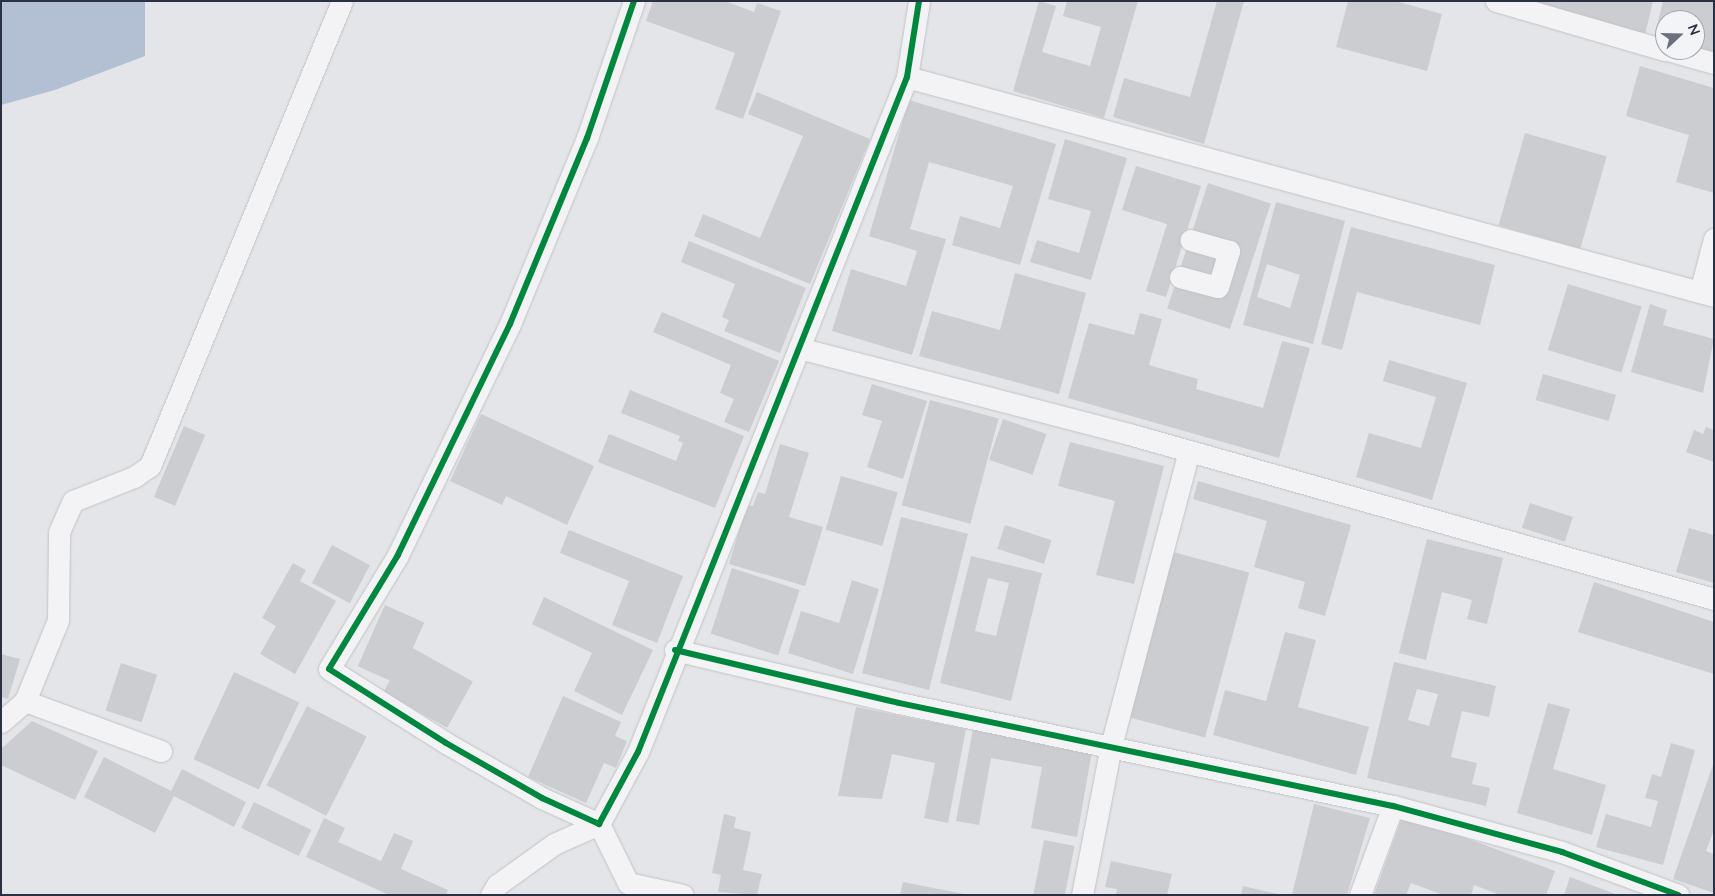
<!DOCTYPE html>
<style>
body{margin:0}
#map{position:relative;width:1715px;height:896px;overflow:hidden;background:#e4e5e8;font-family:"Nunito Sans",sans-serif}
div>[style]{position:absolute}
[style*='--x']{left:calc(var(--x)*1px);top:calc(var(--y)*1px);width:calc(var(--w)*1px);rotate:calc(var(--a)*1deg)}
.water>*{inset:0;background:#b3bfd2}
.building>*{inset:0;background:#cccdd0;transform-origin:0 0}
.roads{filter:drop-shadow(0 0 1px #c2c3c6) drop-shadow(0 0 1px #c2c3c6)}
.minor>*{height:21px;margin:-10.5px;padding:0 10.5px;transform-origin:10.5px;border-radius:10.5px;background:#f3f3f5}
.cycleway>*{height:6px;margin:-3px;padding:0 3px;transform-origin:3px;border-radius:3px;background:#00873e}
span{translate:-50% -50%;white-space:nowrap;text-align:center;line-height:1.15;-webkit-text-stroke:4px #f2f4f7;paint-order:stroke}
.frame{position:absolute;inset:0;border:2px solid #2a3142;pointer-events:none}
.north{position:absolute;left:1655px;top:10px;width:50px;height:50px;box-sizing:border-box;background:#f2f4f7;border:1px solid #a2a6af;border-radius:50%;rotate:69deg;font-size:14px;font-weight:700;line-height:20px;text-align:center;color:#2a3142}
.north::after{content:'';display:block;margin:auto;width:18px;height:22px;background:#6b707c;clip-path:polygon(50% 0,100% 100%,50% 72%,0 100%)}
</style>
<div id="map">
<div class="water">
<i style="clip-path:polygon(1px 1px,145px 1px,145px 56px,55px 90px,1px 105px)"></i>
</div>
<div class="building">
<i style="clip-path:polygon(653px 1px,725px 1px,754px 12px,757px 3px,781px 11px,743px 119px,715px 109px,735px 53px,646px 21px)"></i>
<i style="clip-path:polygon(1039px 1px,1056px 6px,1042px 52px,1090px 66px,1101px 27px,1063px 16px,1067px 1px,1138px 1px,1104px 118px,1013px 91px)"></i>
<i style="clip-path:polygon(1217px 1px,1244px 1px,1204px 144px,1113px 117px,1124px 78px,1190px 97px)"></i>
<i style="clip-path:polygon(1348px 1px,1395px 1px,1442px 14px,1427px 71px,1336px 47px)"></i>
<i style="clip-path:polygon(1523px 1px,1653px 1px,1645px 35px)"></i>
<i style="clip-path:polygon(1663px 1px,1714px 1px,1714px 53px,1695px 49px,1695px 20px,1665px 20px,1665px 41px,1654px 38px)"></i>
<i style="clip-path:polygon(1640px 66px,1714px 88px,1714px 193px,1676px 182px,1689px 135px,1626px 116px)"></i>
<i style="clip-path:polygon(757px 92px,870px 139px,810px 284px,694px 236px,703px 214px,760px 238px,803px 136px,748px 114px)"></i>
<i style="clip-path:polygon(909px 100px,1056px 144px,1020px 265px,952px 245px,960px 216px,1000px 228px,1013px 186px,929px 162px,910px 229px,946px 239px,912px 355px,832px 331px,851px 269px,906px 286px,917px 251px,869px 236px)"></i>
<i style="left:1525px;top:133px;width:85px;height:96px;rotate:16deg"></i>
<i style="clip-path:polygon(1065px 139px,1127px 158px,1091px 280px,1030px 262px,1037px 240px,1079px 253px,1091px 211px,1048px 199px)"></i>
<i style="clip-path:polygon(1136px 166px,1201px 186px,1166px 297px,1146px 291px,1167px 224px,1122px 210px)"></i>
<i style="left:1208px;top:183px;width:66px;height:132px;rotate:18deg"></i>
<i style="clip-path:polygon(evenodd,1276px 202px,1345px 221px,1313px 344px,1243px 325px,1276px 202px,1267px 264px,1300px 275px,1290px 308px,1257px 297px,1267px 264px)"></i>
<i style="clip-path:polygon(1351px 227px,1495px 265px,1480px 325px,1357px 292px,1342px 350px,1321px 344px)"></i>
<i style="clip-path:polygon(689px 241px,806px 288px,780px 353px,724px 331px,729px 320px,722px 317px,735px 284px,681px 262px)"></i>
<i style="clip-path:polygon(1015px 273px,1086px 293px,1059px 394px,919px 356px,932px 311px,1000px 330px)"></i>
<i style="left:1568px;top:284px;width:77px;height:69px;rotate:17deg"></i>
<i style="clip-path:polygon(1650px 304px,1667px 310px,1663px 325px,1714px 339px,1703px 393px,1631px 372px)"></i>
<i style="clip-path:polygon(662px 312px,779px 361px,749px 432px,724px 422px,734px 399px,720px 393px,731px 365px,653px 332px)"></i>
<i style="clip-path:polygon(1140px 313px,1162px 319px,1149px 365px,1198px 379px,1196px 389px,1263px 408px,1282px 341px,1310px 348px,1279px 458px,1068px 398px,1089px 323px,1134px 335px)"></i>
<i style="clip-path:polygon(1389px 360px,1467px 383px,1432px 500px,1356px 477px,1369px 433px,1421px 448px,1436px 397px,1383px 381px)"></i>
<i style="left:1543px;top:374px;width:76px;height:27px;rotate:16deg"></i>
<i style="clip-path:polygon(872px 384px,927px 401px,903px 479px,867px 467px,882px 421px,862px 415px)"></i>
<i style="clip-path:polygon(630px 390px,744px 436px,715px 508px,598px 462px,609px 434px,676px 461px,683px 443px,678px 441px,680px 436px,621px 413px)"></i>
<i style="left:930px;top:400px;width:71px;height:109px;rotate:15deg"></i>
<i style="clip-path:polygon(481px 414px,594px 466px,567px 525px,506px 496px,502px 505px,450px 481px)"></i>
<i style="left:1003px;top:419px;width:46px;height:43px;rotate:19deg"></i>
<i style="left:184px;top:426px;width:23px;height:77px;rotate:23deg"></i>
<i style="clip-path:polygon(1706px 427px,1714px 430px,1714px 462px,1686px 452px,1694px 430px,1703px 434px)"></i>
<i style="clip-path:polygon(1070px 442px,1164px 466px,1134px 584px,1096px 575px,1115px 501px,1058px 486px)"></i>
<i style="clip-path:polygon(780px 444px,809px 453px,789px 517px,823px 527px,805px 586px,729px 564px,747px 505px,753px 506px,758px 492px,765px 494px)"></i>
<i style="left:841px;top:476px;width:59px;height:56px;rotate:16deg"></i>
<i style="clip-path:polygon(1198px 481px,1351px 525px,1325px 616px,1298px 608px,1305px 582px,1254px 567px,1267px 521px,1193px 499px)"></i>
<i style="left:1530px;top:503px;width:45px;height:26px;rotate:18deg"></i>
<i style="left:901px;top:517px;width:69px;height:161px;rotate:14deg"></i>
<i style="left:1005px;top:525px;width:49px;height:25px;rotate:18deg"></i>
<i style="clip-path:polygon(1689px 528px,1714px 535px,1714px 583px,1676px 572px)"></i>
<i style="clip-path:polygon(569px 530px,683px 576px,657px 643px,612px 625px,629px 581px,560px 553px)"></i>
<i style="clip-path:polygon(1427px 539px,1503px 558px,1487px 624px,1467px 619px,1472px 600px,1442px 592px,1426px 660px,1399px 653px)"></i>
<i style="left:332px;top:545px;width:43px;height:43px;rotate:28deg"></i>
<i style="left:1173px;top:552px;width:79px;height:171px;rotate:15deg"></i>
<i style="clip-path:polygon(evenodd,971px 556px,1042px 573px,1011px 701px,940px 683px,971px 556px,988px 578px,1009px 583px,996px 636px,975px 631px,988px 578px)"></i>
<i style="clip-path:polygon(293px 563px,306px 570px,300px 581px,336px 601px,295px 674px,260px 654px,276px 626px,262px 618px)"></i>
<i style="left:732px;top:568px;width:71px;height:69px;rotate:18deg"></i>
<i style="clip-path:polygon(852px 580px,879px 589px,853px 674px,788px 653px,801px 611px,839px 623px)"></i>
<i style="clip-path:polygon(1594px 582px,1714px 622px,1714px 674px,1578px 632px)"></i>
<i style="clip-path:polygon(544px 597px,653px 650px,622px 715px,574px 691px,592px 653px,532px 624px)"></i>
<i style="left:385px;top:605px;width:43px;height:67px;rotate:24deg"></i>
<i style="clip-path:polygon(1285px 632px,1316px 640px,1298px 707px,1369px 727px,1356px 775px,1213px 735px,1225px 690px,1266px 701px)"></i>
<i style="left:409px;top:646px;width:73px;height:53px;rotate:29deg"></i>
<i style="clip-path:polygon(1px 654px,20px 659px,8px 699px,1px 697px)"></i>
<i style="clip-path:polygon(evenodd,1394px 662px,1496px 686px,1489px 717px,1462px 711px,1451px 757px,1477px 763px,1472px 784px,1490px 788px,1486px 806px,1367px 778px,1394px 662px,1417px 689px,1438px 694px,1429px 726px,1408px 720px,1417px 689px)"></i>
<i style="left:121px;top:663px;width:38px;height:50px;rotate:18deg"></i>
<i style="left:234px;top:672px;width:72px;height:96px;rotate:25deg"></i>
<i style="clip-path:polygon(563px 696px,621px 722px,615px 736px,627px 741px,616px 768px,604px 763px,586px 803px,528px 777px)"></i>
<i style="clip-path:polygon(1548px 703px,1570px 709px,1553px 769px,1606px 785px,1592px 835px,1517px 813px)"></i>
<i style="left:307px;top:706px;width:67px;height:89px;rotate:27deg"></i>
<i style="clip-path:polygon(856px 707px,966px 729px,948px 823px,924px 818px,935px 763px,892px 754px,882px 799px,838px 796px)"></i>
<i style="clip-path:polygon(32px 721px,98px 751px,75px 800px,1px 765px,1px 749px)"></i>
<i style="clip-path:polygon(973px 729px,1092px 751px,1077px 837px,1031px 828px,1042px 767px,991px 758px,979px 825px,956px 821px)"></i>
<i style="clip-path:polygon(1671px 743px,1695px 750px,1663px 865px,1596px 847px,1606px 814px,1651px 827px,1658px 801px,1645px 798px,1652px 774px,1661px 777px)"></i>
<i style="clip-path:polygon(104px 757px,171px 791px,182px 769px,246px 802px,234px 827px,174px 796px,155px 833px,84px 797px)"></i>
<i style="clip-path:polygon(1714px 762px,1714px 830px,1706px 851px,1714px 854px,1714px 893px,1673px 879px)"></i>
<i style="left:254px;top:802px;width:64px;height:29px;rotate:26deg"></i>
<i style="clip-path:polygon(1314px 804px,1370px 818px,1347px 895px,1292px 895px)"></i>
<i style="clip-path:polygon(724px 814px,736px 817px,734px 828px,751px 832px,743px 870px,762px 874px,757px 895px,718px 892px,721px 875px,712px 873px)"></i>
<i style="clip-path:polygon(1403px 815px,1555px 871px,1546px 895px,1500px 895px,1474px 885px,1471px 895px,1443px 895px,1411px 883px,1406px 895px,1374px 895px)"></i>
<i style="clip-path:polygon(324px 818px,345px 828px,338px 842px,381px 861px,394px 833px,413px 841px,401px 869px,448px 890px,446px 895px,389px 895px,306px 857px)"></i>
<i style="left:1044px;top:840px;width:31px;height:56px;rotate:11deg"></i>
<i style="clip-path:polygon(1111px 861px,1172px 874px,1167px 895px,1116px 895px,1117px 889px,1105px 887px)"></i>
<i style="clip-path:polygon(1570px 877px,1618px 895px,1564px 895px)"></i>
<i style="clip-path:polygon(903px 882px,964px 894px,964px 895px,900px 895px)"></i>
<i style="clip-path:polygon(1243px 886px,1278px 894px,1278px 895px,1241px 895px)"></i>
</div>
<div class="roads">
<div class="minor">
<i style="--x:634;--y:1;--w:145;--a:108.9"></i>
<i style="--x:587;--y:138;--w:201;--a:112.5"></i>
<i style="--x:510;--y:324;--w:257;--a:115.9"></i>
<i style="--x:398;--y:555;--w:133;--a:121.2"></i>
<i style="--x:329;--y:669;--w:138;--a:32.3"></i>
<i style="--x:446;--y:743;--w:111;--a:29.8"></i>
<i style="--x:542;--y:798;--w:63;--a:24.5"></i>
<i style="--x:599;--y:824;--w:82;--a:-61.6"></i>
<i style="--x:638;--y:752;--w:727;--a:-68.27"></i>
<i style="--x:907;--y:77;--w:77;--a:-81"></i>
<i style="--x:1496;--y:1;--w:176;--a:16.2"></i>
<i style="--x:1667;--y:50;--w:49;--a:15.5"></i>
<i style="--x:907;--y:77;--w:836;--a:15.18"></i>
<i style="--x:1180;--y:277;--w:39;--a:15"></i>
<i style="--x:1218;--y:287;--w:38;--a:-73"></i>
<i style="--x:1229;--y:251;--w:40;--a:-164"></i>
<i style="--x:1700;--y:292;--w:55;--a:-75.2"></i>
<i style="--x:799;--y:348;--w:341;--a:14.6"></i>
<i style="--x:1129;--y:434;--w:608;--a:15.75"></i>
<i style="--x:675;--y:650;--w:230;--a:13.3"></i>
<i style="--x:899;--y:703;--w:505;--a:11.78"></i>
<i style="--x:1393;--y:806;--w:175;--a:15.2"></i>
<i style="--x:1562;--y:852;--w:124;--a:20.3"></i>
<i style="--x:25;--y:701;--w:145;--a:20.2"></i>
<i style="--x:1;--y:722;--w:32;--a:-41"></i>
<i style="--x:25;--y:701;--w:87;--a:-67.8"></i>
<i style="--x:58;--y:620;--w:88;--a:-89.3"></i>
<i style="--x:59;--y:532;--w:34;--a:-66"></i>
<i style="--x:73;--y:501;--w:66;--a:-21.5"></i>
<i style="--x:134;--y:477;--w:19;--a:-35"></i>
<i style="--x:150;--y:466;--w:503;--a:-67.56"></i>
<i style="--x:491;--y:895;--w:12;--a:-59"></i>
<i style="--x:497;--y:885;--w:70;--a:-35.7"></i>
<i style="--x:554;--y:844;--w:49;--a:-24"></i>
<i style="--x:599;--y:824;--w:66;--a:63.8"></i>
<i style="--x:628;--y:883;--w:56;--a:12.3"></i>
<i style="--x:1082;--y:895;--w:152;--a:-79"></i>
<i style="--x:1111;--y:746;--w:305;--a:-75.2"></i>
<i style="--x:1360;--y:895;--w:95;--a:-69.7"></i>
</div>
</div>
<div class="cycleway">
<i style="--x:634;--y:1;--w:145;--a:108.9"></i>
<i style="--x:587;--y:138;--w:201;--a:112.5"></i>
<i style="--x:510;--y:324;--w:257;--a:115.9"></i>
<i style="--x:398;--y:555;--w:133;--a:121.2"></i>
<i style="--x:329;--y:669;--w:138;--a:32.3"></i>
<i style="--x:446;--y:743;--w:111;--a:29.8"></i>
<i style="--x:542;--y:798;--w:63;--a:24.5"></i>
<i style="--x:599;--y:824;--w:82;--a:-61.6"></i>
<i style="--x:638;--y:752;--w:727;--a:-68.27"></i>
<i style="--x:907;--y:77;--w:77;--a:-81"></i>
<i style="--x:675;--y:650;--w:230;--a:13.3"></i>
<i style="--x:899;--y:703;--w:505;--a:11.78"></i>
<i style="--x:1393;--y:806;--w:175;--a:15.2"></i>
<i style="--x:1562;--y:852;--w:124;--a:20.3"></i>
</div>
<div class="frame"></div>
<div class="north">N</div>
</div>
